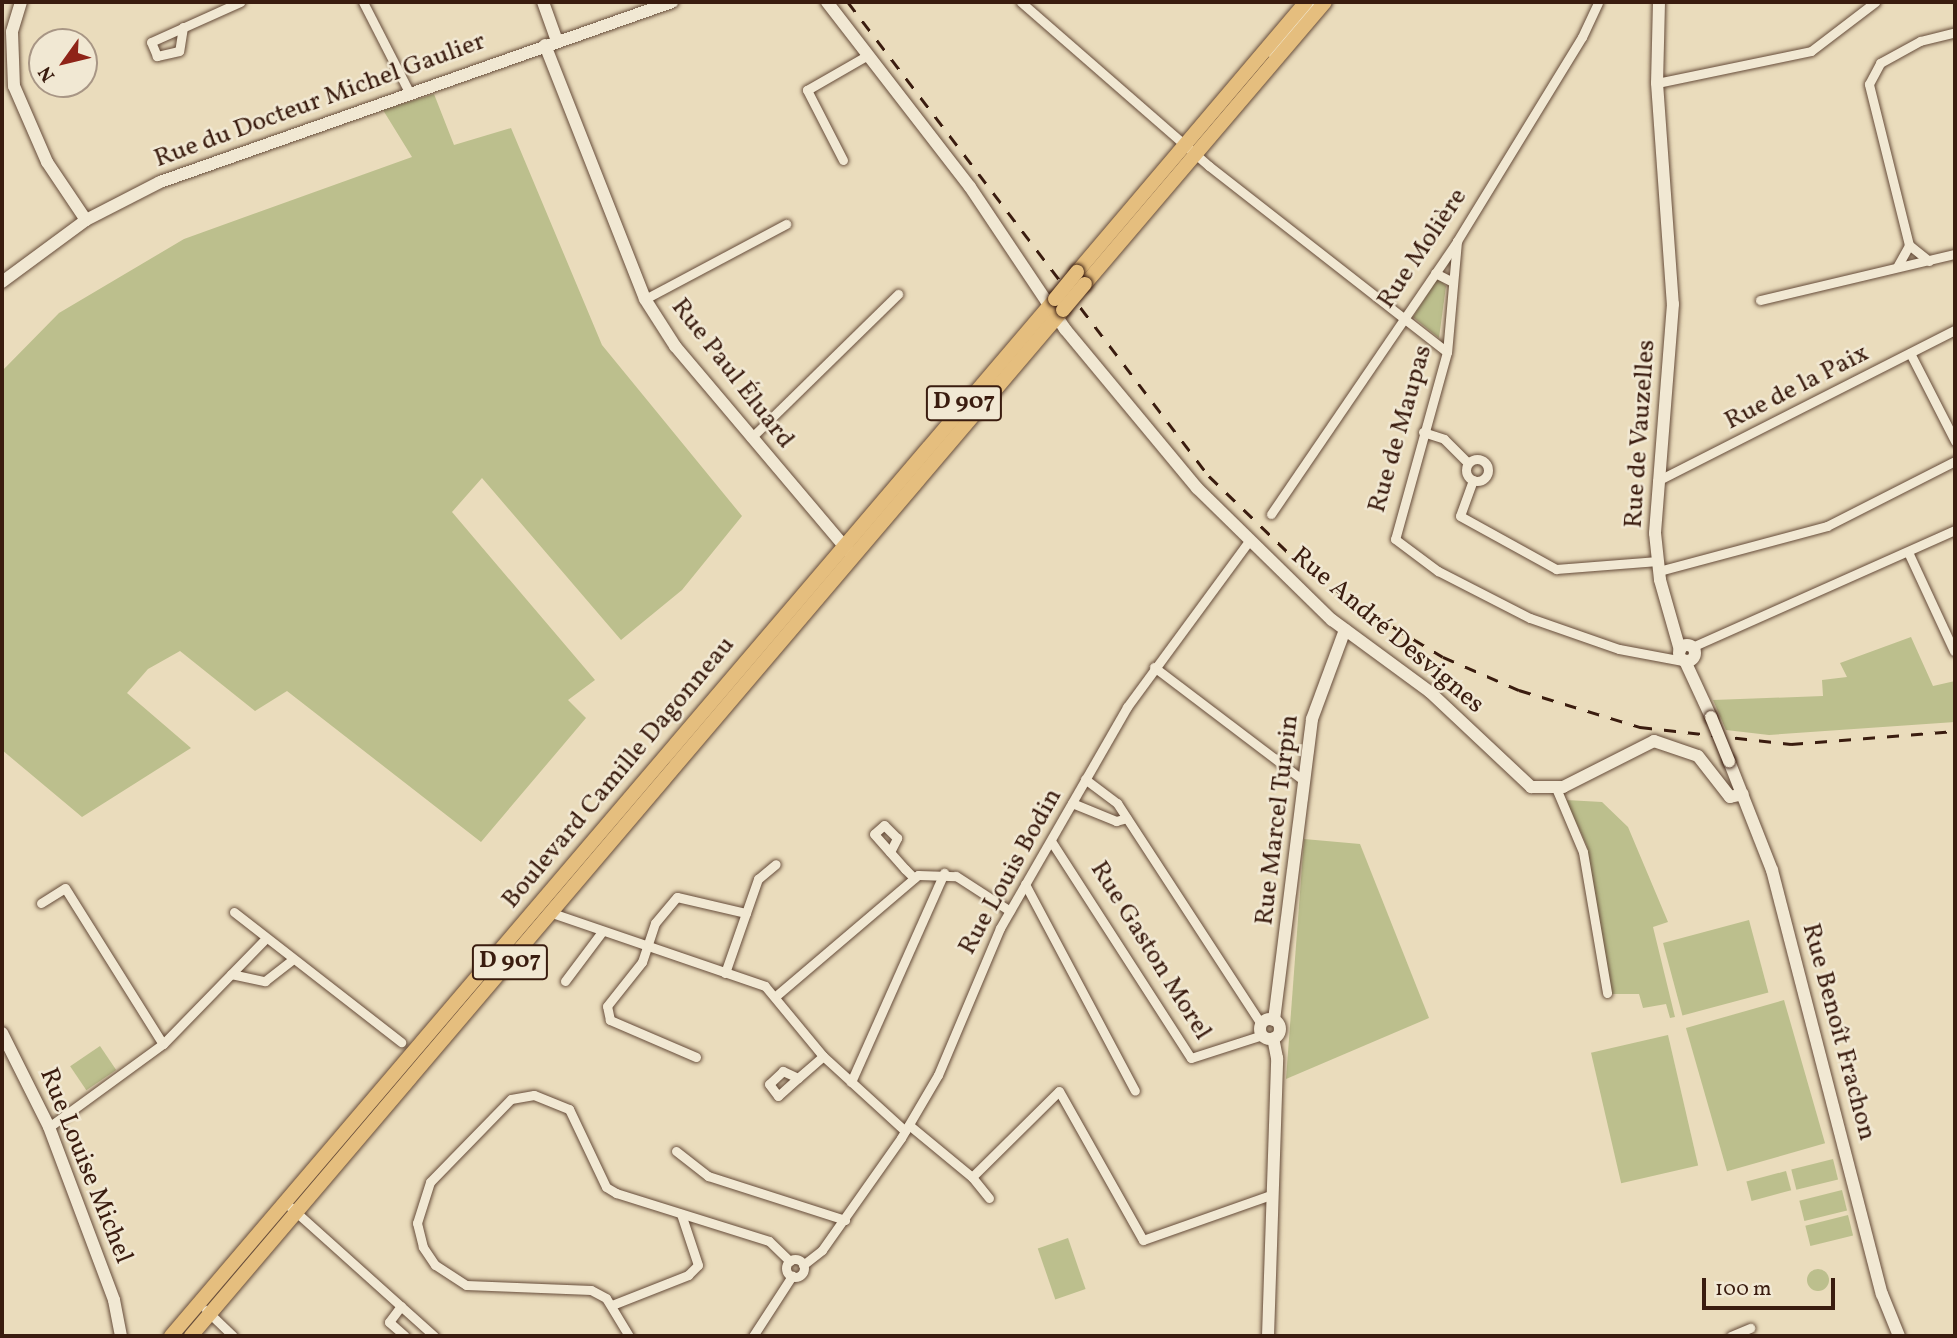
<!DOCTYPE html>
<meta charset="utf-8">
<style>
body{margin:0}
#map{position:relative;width:1957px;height:1338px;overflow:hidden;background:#eadcbc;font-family:Vollkorn,serif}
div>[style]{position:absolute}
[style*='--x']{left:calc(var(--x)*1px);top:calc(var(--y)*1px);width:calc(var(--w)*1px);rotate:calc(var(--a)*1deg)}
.green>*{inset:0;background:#bcbf8d;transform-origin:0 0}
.round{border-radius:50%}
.roads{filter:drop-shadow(0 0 2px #664c3a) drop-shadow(0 0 2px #664c3a)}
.street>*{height:9px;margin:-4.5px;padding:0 4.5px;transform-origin:4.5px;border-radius:4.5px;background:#f1e8d3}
.street>.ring{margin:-4.5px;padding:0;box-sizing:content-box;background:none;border:9px solid #f1e8d3;border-radius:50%}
.secondary>*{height:12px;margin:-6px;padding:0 6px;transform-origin:6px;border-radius:6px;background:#f1e8d3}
.secondary>.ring{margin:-6px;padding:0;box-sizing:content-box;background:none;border:12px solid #f1e8d3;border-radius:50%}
.primary>*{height:14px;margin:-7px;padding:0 7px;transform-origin:7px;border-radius:7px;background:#e5be7e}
.rail>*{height:2.5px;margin-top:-1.25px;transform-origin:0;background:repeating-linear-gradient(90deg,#3a1c0f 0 12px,transparent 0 24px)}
.bridges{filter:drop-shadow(0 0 2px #3a1c0f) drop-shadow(0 0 2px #3a1c0f)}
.secondary-bridge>*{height:12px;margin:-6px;padding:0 6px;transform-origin:6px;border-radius:6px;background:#f1e8d3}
.primary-bridge>*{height:14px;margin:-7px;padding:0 7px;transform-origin:7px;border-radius:7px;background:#e5be7e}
span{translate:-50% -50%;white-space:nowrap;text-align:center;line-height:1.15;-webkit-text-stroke:5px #f1e8d3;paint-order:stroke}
.shield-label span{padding:2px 5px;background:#f1e8d3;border:2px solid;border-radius:5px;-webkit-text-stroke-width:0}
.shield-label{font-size:24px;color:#3a1c0f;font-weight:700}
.street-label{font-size:26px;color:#3a1c0f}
.frame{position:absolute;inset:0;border:4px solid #3a1c0f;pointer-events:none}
.north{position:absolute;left:28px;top:28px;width:70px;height:70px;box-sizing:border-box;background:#f1e8d3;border:2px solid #a89685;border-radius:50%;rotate:236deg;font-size:19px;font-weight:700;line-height:28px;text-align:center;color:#3a1c0f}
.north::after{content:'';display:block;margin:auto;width:24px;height:32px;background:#8f2418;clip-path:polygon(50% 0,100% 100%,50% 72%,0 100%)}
.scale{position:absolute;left:1702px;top:1278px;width:133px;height:32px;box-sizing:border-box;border:4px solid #3a1c0f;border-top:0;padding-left:9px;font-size:21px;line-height:24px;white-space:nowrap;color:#3a1c0f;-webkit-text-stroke:5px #f1e8d3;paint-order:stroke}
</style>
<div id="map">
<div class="green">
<i style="clip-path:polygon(434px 94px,454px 145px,511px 128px,602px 345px,742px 516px,682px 590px,621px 640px,482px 478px,452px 512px,595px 680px,568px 700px,586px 718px,481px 842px,287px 691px,255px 711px,180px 651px,148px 669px,127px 693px,191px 748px,82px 817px,2px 750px,2px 371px,59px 313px,184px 239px,412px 157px,383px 110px)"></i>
<i style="clip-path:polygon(1438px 278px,1446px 286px,1439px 338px,1413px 317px)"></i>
<i style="clip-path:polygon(1911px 637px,1933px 686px,1955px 681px,1955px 722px,1769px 735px,1726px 730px,1713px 700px,1823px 696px,1822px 680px,1847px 677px,1840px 663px)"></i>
<i style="clip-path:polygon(1566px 800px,1602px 802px,1628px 827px,1668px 922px,1653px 927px,1675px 1017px,1670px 1018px,1666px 1004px,1643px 1008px,1639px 994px,1612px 994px,1587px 846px)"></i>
<i style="clip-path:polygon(1304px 839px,1360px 844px,1429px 1018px,1286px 1079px)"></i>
<i style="left:1749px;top:920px;width:75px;height:89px;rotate:75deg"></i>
<i style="left:1784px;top:1000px;width:149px;height:102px;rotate:74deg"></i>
<i style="left:1668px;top:1035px;width:134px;height:79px;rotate:77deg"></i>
<i style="left:100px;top:1046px;width:29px;height:36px;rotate:56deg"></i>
<i style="left:1833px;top:1159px;width:21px;height:43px;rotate:76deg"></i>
<i style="left:1786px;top:1171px;width:20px;height:41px;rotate:75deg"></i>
<i style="left:1842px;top:1190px;width:21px;height:44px;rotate:76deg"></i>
<i style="left:1848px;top:1215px;width:21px;height:44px;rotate:76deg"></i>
<i style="left:1068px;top:1238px;width:54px;height:32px;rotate:71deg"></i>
<i class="round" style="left:1807px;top:1269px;width:22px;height:22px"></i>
</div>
<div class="roads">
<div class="street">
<i style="--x:363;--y:2;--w:99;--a:62.9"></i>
<i style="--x:1021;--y:2;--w:249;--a:41.1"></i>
<i style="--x:1209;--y:166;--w:302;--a:38"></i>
<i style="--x:183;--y:27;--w:24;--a:99"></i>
<i style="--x:179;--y:51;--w:23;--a:167"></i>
<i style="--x:157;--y:56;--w:15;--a:-113"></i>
<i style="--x:151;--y:42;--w:98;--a:-24.2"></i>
<i style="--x:1272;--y:53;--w:65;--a:-51.2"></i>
<i style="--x:1657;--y:83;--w:157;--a:-11.7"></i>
<i style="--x:1811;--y:51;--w:81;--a:-37.4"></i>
<i style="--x:843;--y:160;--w:79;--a:-117.2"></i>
<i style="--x:807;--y:90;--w:70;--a:-29.8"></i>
<i style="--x:1457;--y:241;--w:111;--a:95.1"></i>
<i style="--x:1447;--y:352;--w:194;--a:105.5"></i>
<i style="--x:1395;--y:539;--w:54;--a:36.7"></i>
<i style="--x:1438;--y:571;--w:103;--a:27.1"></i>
<i style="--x:1530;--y:618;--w:94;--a:19.2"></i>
<i style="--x:1619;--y:649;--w:65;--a:10.6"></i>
<i style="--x:1929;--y:261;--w:26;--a:-141"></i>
<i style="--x:1909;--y:245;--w:166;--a:-104"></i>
<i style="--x:1869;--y:84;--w:24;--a:-62"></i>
<i style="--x:1880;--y:63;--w:46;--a:-28.8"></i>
<i style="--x:1920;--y:41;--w:36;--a:-14"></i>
<i style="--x:1897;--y:267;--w:25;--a:-61"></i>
<i style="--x:1435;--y:273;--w:20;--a:27"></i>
<i style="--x:645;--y:299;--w:160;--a:-28"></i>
<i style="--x:1760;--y:300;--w:200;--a:-13.3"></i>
<i style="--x:1910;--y:353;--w:99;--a:62.9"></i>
<i style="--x:1423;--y:432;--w:22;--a:18"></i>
<i style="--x:1444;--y:439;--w:34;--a:45"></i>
<i style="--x:751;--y:438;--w:206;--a:-44.4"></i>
<i class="ring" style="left:1466px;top:459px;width:13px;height:13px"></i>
<i style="--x:1473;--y:480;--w:38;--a:110"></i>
<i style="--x:1460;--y:516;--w:110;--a:28.9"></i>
<i style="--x:1556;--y:569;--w:102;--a:-4.5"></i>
<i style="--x:1657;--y:481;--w:334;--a:-26.9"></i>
<i style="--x:1271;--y:514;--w:330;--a:-55.7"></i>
<i style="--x:1457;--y:241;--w:239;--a:-58.5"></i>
<i style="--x:1582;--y:37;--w:38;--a:-65"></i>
<i style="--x:1908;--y:552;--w:109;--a:65.1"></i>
<i style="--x:1659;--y:571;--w:174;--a:-15"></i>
<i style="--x:1827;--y:526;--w:144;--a:-26.9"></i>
<i style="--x:1692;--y:647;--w:288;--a:-24"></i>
<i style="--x:1154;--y:667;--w:187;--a:37.2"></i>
<i style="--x:1085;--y:779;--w:40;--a:37"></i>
<i style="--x:1117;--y:803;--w:264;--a:56.9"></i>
<i style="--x:1556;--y:788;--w:69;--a:67.1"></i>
<i style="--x:1583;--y:852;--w:143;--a:80.3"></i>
<i style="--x:1072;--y:803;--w:48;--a:22.2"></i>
<i style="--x:1116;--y:821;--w:11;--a:-15"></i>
<i style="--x:1051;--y:841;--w:258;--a:57.2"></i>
<i style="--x:1191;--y:1058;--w:75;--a:-17.9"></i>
<i style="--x:890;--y:852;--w:16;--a:-63"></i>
<i style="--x:897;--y:838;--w:18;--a:-135"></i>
<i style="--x:884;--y:825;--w:13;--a:138"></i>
<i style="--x:874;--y:834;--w:47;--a:48.5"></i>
<i style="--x:905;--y:869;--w:13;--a:45"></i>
<i style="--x:1025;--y:884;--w:234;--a:62"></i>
<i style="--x:41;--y:903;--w:28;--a:-32"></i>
<i style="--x:65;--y:888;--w:184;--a:57.9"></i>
<i style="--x:234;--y:912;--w:212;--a:37.9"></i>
<i style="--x:552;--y:913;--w:225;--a:18.9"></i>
<i style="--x:765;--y:986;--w:91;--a:50.4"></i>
<i style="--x:823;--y:1056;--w:111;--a:42.4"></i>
<i style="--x:725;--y:973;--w:100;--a:-70.7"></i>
<i style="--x:758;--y:879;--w:23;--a:-40"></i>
<i style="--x:231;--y:974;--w:35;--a:12"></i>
<i style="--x:265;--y:981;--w:33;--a:-38"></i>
<i style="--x:565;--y:981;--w:60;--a:-53.1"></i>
<i style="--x:777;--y:995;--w:185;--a:-40.4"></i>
<i style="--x:918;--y:875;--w:38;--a:2"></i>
<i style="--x:956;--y:876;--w:64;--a:32.9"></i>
<i style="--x:696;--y:1057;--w:94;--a:-156.7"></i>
<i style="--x:610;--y:1020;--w:14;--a:-102"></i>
<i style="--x:607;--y:1006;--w:56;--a:-51.5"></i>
<i style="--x:642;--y:962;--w:41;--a:-71.6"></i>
<i style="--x:655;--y:923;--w:34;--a:-50"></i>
<i style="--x:677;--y:897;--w:71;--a:13.1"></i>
<i style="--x:798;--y:1078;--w:17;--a:-155"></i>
<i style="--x:783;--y:1071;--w:19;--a:137"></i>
<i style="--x:769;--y:1084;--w:15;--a:53"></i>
<i style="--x:778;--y:1096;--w:27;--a:-42"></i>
<i style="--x:798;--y:1078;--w:33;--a:-41"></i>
<i style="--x:851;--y:1082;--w:229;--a:-66"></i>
<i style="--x:909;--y:1125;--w:82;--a:39.5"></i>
<i style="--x:972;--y:1177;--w:122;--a:-44.7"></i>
<i style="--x:1059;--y:1091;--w:171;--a:60.6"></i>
<i style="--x:1143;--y:1240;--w:136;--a:-19.4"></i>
<i style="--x:49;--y:1127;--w:141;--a:-36.1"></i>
<i style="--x:163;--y:1044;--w:145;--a:-45.8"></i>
<i style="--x:676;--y:1151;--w:41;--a:38"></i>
<i style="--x:708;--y:1176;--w:144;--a:17.8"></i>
<i style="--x:972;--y:1177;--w:27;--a:51"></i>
<i style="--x:287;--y:1204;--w:198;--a:41.9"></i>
<i class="ring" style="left:786px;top:1259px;width:9px;height:9px"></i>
<i style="--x:803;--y:1265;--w:24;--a:-38"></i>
<i style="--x:822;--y:1250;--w:137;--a:-54.8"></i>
<i style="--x:901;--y:1138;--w:73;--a:-59.6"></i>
<i style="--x:938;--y:1075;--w:160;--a:-67.1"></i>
<i style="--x:1000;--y:928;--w:255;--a:-60.1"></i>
<i style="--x:1127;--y:707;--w:206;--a:-53.7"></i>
<i style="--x:612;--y:1305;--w:82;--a:-21.5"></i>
<i style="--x:688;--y:1275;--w:14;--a:-45"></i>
<i style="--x:698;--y:1265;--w:54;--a:-108.4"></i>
<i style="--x:401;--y:1306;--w:20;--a:127"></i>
<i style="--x:389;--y:1322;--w:21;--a:41"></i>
<i style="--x:206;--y:1310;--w:37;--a:44"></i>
<i style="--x:629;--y:1336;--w:44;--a:-121.2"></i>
<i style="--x:606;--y:1298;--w:17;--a:-152"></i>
<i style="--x:591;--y:1290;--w:125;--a:-177.7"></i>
<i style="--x:466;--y:1285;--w:37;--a:-147"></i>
<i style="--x:435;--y:1265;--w:22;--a:-124"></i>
<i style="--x:423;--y:1247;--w:25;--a:-104"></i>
<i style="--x:417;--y:1223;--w:43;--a:-72.4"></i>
<i style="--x:430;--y:1182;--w:116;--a:-45.7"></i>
<i style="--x:511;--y:1099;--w:23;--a:-10"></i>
<i style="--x:534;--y:1095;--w:38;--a:22"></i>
<i style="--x:569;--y:1109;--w:86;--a:64.6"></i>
<i style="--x:606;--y:1187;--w:12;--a:31"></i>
<i style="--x:616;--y:1193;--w:160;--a:17.4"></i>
<i style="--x:769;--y:1241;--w:29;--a:44"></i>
<i style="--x:753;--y:1336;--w:72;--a:-57"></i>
<i style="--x:1731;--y:1336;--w:21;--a:-23"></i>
</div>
<div class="secondary">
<i style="--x:21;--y:2;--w:31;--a:107"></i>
<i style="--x:12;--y:32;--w:54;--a:87.9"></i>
<i style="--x:14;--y:86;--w:83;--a:66.5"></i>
<i style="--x:47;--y:162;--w:70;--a:56.1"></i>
<i style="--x:543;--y:2;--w:41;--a:70.3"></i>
<i style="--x:827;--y:2;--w:234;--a:52.3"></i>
<i style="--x:970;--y:187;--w:171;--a:56.2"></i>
<i style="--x:1065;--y:329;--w:207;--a:50.3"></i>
<i style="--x:1197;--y:488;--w:189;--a:44.4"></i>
<i style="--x:1332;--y:620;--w:122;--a:36.3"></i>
<i style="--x:1430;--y:692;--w:139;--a:43.2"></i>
<i style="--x:1531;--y:787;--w:32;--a:0"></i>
<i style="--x:1563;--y:787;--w:102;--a:-26.8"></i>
<i style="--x:1654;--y:741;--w:46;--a:18.8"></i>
<i style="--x:1698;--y:756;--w:52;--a:52"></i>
<i style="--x:1730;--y:797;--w:13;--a:-13"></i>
<i style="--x:1659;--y:2;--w:81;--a:91.4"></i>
<i style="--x:1657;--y:83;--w:222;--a:85.9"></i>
<i style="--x:1673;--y:304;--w:230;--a:94.5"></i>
<i style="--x:1655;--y:533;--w:47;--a:83.9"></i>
<i style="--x:1660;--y:580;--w:73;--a:74.1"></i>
<i style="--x:545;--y:45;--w:273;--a:68.5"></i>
<i style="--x:645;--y:299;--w:56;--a:57.4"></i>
<i style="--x:675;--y:346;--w:270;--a:49.8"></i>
<i style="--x:2;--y:282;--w:104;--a:-36.4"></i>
<i style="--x:86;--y:220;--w:83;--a:-27.2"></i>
<i style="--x:160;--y:182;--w:543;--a:-19.37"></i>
<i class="ring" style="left:1679px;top:645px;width:4px;height:4px"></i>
<i style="--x:1685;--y:661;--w:62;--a:65.1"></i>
<i style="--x:1729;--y:761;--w:117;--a:68.5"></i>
<i style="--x:1772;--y:870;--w:438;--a:75.5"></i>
<i style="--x:1882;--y:1294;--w:45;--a:68"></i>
<i class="ring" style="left:1260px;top:1019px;width:8px;height:8px"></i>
<i style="--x:1274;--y:1020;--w:303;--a:-82.8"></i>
<i style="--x:1312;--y:719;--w:95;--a:-69.7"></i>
<i style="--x:2;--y:1033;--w:105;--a:63.4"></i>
<i style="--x:49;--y:1127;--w:185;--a:69.4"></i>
<i style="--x:114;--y:1300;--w:37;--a:79"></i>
<i style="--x:1268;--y:1336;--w:278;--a:-88.1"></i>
<i style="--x:1277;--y:1058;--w:20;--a:-101"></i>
</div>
<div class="primary">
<i style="--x:1077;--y:272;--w:354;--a:-49.7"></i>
<i style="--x:1085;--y:284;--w:370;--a:-49.6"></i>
<i style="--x:171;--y:1336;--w:1363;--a:-49.55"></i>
<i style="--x:191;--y:1336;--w:1346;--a:-49.64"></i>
</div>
</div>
<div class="rail">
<i style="--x:848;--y:2;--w:596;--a:52.71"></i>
<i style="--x:1209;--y:476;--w:118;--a:44"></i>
<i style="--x:1294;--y:558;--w:73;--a:37.2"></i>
<i style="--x:1352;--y:602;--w:106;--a:31.1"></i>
<i style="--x:1443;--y:657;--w:83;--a:23.5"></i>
<i style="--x:1519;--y:690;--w:127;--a:17"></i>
<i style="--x:1640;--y:727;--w:152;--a:6.4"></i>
<i style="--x:1791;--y:744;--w:165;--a:-4.5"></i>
</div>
<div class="bridges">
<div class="secondary-bridge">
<i style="--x:1711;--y:717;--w:48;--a:67.8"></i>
</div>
<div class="primary-bridge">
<i style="--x:1055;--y:299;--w:35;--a:-51"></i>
<i style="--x:1063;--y:310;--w:34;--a:-50"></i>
</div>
</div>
<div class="shield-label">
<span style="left:964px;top:403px">D 907</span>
<span style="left:510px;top:962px">D 907</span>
</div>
<div class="street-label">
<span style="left:320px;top:101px;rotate:-20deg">Rue du Docteur Michel Gaulier</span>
<span style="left:1423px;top:249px;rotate:-56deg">Rue Molière</span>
<span style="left:732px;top:374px;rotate:52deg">Rue Paul Éluard</span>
<span style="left:1797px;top:388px;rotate:-27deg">Rue de la Paix</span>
<span style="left:1401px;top:429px;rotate:-74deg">Rue de Maupas</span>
<span style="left:1641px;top:434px;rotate:-86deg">Rue de Vauzelles</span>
<span style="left:1387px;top:631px;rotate:40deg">Rue André Desvignes</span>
<span style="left:619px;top:773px;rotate:-50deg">Boulevard Camille Dagonneau</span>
<span style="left:1278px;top:820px;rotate:-83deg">Rue Marcel Turpin</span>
<span style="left:1011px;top:872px;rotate:-61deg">Rue Louis Bodin</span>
<span style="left:1150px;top:951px;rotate:58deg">Rue Gaston Morel</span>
<span style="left:1838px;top:1032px;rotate:75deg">Rue Benoît Frachon</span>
<span style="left:85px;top:1166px;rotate:68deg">Rue Louise Michel</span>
</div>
<div class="frame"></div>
<div class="north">N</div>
<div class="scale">100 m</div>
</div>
